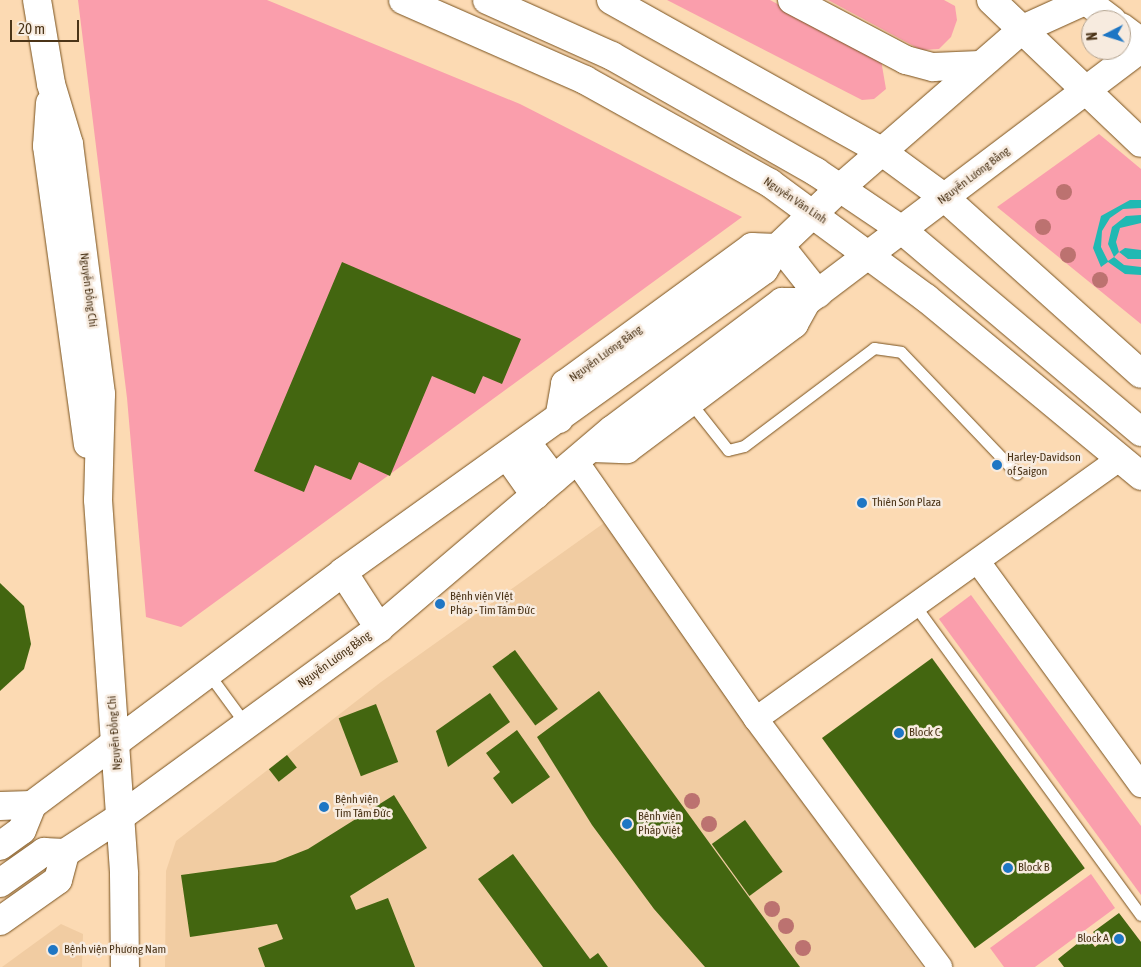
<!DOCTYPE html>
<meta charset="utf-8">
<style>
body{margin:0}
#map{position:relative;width:1141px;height:967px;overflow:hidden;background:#fcdab3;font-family:"Asap Condensed",sans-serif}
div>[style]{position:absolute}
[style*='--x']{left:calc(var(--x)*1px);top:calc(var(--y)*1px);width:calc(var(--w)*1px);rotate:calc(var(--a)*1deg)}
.built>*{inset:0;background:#f1cca2}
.green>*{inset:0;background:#fa9eac}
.water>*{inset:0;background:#20b9b3}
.building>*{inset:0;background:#436610;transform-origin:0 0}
.roads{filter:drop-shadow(0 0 1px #78511d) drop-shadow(0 0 1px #78511d)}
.lane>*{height:11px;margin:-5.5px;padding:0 5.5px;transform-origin:5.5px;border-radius:5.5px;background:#fff}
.street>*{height:24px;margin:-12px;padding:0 12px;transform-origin:12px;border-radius:12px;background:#fff}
.secondary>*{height:28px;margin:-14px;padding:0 14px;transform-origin:14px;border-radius:14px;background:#fff}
.primary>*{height:28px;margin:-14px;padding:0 14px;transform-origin:14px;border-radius:14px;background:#fff}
.highway>*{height:28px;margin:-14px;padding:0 14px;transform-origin:14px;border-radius:14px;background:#fff}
.trees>*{width:16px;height:16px;margin:-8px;border-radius:50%;background:#bc7270}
.dots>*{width:14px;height:14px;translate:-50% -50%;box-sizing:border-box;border:2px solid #f7ebdf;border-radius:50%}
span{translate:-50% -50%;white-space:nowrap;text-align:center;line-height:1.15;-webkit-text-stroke:5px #f7ebdf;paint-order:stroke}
.street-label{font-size:12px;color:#4b3418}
.poi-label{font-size:12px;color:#4b3418}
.left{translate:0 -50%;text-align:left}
.right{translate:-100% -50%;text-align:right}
.north{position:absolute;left:1081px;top:10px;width:50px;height:50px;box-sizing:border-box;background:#f7ebdf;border:1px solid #b2a28f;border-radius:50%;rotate:265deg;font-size:14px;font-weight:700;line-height:20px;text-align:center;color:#4b3418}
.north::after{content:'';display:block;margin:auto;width:18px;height:22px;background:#1e76c4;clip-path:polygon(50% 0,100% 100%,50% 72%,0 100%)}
.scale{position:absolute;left:10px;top:20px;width:69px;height:22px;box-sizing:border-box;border:2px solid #4b3418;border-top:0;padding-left:6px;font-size:15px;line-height:18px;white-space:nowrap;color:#4b3418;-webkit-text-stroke:4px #f7ebdf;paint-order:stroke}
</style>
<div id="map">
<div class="built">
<i style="clip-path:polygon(604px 523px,922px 967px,165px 967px,166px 871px,176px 841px,381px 682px)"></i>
<i style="clip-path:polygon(61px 924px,83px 934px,82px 967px,2px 967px)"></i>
</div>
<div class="green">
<i style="clip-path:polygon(78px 0,267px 0,520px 104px,742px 217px,181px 627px,146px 617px,127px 398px)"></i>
<i style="clip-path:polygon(667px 0,770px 0,881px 60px,886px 89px,874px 99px,862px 100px)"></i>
<i style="clip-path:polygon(828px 0,944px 0,955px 6px,957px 20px,951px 37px,939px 49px,921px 50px)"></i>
<i style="clip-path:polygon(1099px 134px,1141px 169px,1141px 324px,997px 207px)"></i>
<i style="clip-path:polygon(971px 595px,1141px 826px,1141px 895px,939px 619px)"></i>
<i style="clip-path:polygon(1091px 874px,1115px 908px,1035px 967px,1004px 967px,990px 948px)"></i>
</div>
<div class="water">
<i style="clip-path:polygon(1130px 200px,1141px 200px,1141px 208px,1123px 209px,1110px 218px,1102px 231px,1101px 247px,1108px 261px,1114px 257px,1108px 244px,1112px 227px,1126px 216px,1141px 215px,1141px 223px,1120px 228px,1116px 242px,1119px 252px,1125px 248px,1141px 250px,1141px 259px,1128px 259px,1119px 252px,1114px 257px,1124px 265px,1141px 267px,1141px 275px,1125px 274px,1108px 262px,1101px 267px,1093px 248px,1101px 216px)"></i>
</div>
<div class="building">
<i style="clip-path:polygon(342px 262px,521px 339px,502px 384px,483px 376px,475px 394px,432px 376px,390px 476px,359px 462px,351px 480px,315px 465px,304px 492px,254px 471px)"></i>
<i style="clip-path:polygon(0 583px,24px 606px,31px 644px,24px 669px,0 691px)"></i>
<i style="left:515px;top:650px;width:73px;height:28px;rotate:54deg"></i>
<i style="left:932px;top:658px;width:260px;height:136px;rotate:54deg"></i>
<i style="clip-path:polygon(599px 691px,783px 944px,800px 967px,705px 967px,654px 909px,592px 825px,537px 737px)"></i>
<i style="clip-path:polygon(490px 693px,510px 722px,448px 767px,436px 731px)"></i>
<i style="left:376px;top:704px;width:62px;height:40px;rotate:69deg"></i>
<i style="clip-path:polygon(517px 730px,550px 777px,512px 804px,493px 778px,500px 772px,486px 753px)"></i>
<i style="left:287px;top:755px;width:16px;height:23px;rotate:52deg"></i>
<i style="clip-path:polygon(394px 795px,427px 848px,350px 896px,356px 910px,388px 898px,415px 967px,265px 967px,258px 948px,283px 939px,277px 924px,190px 937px,181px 875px,275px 862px,308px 849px)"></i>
<i style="left:745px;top:820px;width:64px;height:41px;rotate:54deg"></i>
<i style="clip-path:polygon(513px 854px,590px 959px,598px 953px,608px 967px,543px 967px,478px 879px)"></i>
<i style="clip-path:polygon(1119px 913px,1141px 942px,1141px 967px,1064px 967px,1058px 959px,1087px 936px,1095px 947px,1101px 942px,1093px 932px)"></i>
</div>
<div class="roads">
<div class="lane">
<i style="--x:690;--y:402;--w:61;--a:51.6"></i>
<i style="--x:728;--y:450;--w:16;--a:-14"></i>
<i style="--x:744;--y:446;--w:163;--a:-37"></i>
<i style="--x:874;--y:348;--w:27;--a:8"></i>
<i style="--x:901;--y:352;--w:168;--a:46.4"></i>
<i style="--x:916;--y:607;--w:381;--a:53.9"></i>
<i style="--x:208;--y:673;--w:64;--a:53.8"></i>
</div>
<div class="street">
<i style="--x:576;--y:461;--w:315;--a:55.1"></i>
<i style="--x:756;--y:719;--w:449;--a:-35.6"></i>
<i style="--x:979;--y:563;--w:275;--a:53.9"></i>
<i style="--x:756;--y:719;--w:309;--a:53.4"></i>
</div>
<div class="secondary">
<i style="--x:37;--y:0;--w:85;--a:80.5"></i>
<i style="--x:51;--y:84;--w:63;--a:73.3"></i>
<i style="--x:69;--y:144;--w:252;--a:82.7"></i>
<i style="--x:101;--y:394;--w:106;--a:91.6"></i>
<i style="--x:98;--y:500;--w:375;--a:86"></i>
<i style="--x:124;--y:874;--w:93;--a:89.4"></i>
<i style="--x:50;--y:103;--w:43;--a:94"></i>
<i style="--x:47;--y:146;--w:301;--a:82.2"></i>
<i style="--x:780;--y:246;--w:61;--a:51.6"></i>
<i style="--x:559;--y:419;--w:36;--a:-80"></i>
<i style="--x:565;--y:384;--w:232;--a:-36.2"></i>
<i style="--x:752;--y:247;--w:25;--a:2"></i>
<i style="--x:527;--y:443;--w:45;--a:53.1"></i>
<i style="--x:592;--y:448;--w:35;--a:2"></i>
<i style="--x:627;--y:449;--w:209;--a:-36.8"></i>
<i style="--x:794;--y:324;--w:25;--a:-61"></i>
<i style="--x:806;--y:302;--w:420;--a:-37.1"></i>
<i style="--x:508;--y:457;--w:47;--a:54.6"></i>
<i style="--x:343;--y:572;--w:67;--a:57.3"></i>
<i style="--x:0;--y:806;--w:32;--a:-2"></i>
<i style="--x:0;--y:846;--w:27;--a:-36"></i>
<i style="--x:22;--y:830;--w:27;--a:-68"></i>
<i style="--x:32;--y:805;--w:389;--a:-36.8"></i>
<i style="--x:343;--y:572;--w:518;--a:-35.65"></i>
<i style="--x:764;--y:270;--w:26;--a:-59"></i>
<i style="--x:777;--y:248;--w:87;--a:-43.6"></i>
<i style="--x:840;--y:188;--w:242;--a:-41"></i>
<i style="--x:1023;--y:29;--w:70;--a:-24.4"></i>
<i style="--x:0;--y:883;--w:54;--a:-35.2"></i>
<i style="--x:44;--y:852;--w:21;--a:3"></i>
<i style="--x:65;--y:853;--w:66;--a:-33.2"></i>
<i style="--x:120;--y:817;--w:321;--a:-36.1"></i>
<i style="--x:379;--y:628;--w:306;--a:-40.4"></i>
<i style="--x:612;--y:430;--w:213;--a:-37"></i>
<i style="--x:782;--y:302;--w:24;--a:0"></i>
<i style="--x:0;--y:921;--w:71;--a:-35.3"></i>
<i style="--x:58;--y:880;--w:28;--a:-75"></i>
</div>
<div class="primary">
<i style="--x:403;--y:0;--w:199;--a:23.7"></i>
<i style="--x:585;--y:80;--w:212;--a:29.1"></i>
<i style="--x:770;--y:183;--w:194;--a:36.4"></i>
<i style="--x:926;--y:298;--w:279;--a:39.6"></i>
</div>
<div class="highway">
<i style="--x:487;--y:0;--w:137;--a:24.1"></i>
<i style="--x:612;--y:56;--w:235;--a:29.6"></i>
<i style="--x:816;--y:172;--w:104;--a:34"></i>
<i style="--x:902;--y:230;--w:313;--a:40.2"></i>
<i style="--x:611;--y:0;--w:309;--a:29.2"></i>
<i style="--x:881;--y:151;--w:79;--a:36.3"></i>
<i style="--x:945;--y:198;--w:263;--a:41.9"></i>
<i style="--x:792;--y:0;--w:129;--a:27.8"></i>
<i style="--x:906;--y:60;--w:28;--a:15"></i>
<i style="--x:933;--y:67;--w:47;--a:-2.4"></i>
<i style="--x:991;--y:0;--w:207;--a:43.6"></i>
<i style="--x:1085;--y:0;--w:34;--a:37"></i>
<i style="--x:1121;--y:27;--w:25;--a:37"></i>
</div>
</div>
<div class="trees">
<i style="left:1064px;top:192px"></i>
<i style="left:1043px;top:227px"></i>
<i style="left:1068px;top:255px"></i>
<i style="left:1100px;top:280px"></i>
<i style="left:692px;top:801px"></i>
<i style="left:709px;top:824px"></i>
<i style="left:772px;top:909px"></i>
<i style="left:786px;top:926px"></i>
<i style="left:803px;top:948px"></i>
</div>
<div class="dots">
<i style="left:997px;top:465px;background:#1e76c4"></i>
<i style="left:862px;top:503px;background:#1e76c4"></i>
<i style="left:440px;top:604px;background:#1e76c4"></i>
<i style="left:899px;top:733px;background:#1e76c4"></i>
<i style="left:324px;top:807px;background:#1e76c4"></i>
<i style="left:627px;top:824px;background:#1e76c4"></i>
<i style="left:1008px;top:868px;background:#1e76c4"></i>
<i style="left:1119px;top:939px;background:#1e76c4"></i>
<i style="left:53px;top:950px;background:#1e76c4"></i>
</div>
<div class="street-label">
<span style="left:974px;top:176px;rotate:-37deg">Nguyễn Lương Bằng</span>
<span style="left:795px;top:201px;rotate:34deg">Nguyễn Văn Linh</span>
<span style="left:88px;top:290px;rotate:83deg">Nguyễn Đổng Chi</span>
<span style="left:606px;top:354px;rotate:-36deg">Nguyễn Lương Bằng</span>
<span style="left:335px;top:660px;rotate:-36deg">Nguyễn Lương Bằng</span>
<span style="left:115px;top:733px;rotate:-94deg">Nguyễn Đổng Chi</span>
</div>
<div class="poi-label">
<span class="left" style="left:1007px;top:465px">Harley-Davidson<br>of Saigon</span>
<span class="left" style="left:872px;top:503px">Thiên Sơn Plaza</span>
<span class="left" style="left:450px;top:604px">Bệnh viện VIệt<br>Pháp - Tim Tâm Đức</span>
<span class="left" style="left:909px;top:733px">Block C</span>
<span class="left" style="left:335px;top:807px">Bệnh viện<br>Tim Tâm Đức</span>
<span class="left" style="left:638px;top:824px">Bệnh viện<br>Pháp Việt</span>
<span class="left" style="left:1018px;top:868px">Block B</span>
<span class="right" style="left:1109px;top:939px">Block A</span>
<span class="left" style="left:64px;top:950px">Bệnh viện Phương Nam</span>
</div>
<div class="north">N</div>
<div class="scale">20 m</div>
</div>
